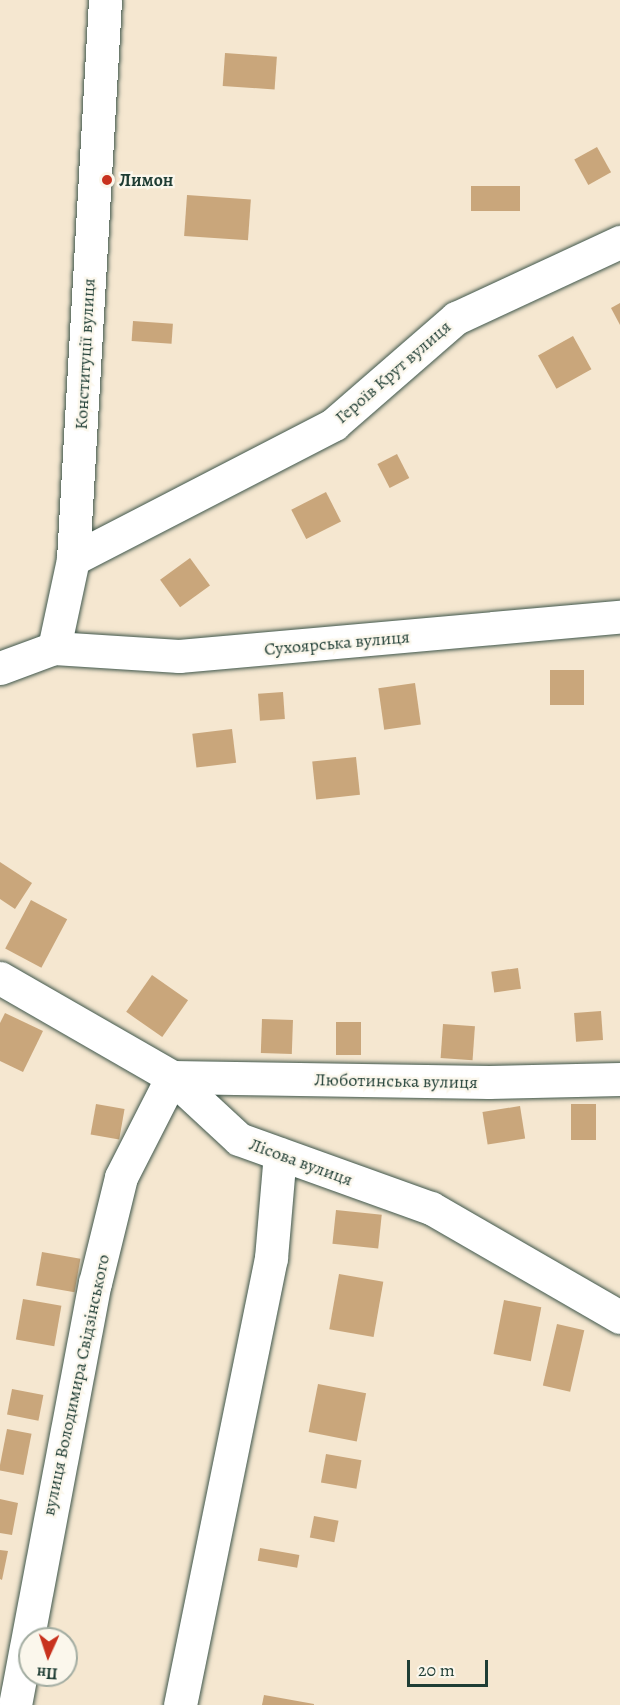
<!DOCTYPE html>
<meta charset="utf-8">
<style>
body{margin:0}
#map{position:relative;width:620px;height:1705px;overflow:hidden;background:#f5e7d0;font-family:Alegreya,serif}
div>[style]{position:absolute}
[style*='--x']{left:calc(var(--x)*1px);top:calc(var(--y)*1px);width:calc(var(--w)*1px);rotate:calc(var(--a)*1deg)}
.building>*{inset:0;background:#c9a67b;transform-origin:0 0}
.roads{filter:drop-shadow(0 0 2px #3f564b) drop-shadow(0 0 2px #3f564b)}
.minor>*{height:33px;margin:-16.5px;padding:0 16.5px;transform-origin:16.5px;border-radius:16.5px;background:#fff}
.dots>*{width:16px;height:16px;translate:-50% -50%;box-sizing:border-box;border:3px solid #fbf7ec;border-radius:50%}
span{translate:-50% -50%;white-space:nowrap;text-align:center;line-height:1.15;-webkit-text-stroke:4.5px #fbf7ec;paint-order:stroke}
.poi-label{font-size:18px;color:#1f3d34;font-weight:700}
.left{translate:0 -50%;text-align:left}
.street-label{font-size:18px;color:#1f3d34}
.north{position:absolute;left:18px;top:1627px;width:60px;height:60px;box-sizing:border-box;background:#fbf7ec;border:2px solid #a3ada2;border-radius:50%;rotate:183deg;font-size:16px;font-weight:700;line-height:24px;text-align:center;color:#1f3d34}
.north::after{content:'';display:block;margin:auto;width:21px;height:27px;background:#c8321e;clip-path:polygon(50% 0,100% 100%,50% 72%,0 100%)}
.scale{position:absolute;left:407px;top:1660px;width:81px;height:27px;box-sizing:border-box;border:3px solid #1f3d34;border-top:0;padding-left:8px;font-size:18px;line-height:21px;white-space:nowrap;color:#1f3d34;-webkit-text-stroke:4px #fbf7ec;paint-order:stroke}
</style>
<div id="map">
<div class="building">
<i style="left:225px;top:53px;width:52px;height:33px;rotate:4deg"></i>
<i style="left:597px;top:147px;width:29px;height:26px;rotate:61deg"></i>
<i style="left:520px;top:186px;width:25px;height:49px;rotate:90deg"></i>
<i style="left:187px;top:195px;width:64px;height:41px;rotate:4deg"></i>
<i style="clip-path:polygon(620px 303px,620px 325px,611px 308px)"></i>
<i style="left:133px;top:321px;width:40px;height:20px;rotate:4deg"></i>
<i style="left:573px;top:336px;width:38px;height:40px;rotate:61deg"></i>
<i style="left:397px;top:454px;width:27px;height:22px;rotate:63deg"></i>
<i style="left:326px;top:492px;width:33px;height:39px;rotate:63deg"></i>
<i style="left:190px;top:558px;width:34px;height:37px;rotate:54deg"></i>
<i style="left:550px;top:670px;width:34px;height:35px"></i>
<i style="left:415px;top:683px;width:42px;height:37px;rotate:82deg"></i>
<i style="left:283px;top:692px;width:27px;height:25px;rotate:86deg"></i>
<i style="left:232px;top:729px;width:34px;height:40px;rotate:83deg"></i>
<i style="left:356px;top:757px;width:38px;height:44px;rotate:84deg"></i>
<i style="clip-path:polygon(0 862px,32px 883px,15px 909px,0 899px)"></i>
<i style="left:31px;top:900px;width:41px;height:55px;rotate:28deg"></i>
<i style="left:518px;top:968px;width:21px;height:27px;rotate:82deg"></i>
<i style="left:152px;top:975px;width:44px;height:45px;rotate:35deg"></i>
<i style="left:601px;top:1011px;width:29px;height:27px;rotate:86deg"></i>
<i style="clip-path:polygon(5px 1013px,43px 1031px,23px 1072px,0 1061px,0 1023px)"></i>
<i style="left:262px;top:1019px;width:31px;height:34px;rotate:2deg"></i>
<i style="left:336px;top:1022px;width:25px;height:33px"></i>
<i style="left:443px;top:1024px;width:32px;height:34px;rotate:4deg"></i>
<i style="left:96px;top:1104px;width:29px;height:31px;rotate:10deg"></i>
<i style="left:571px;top:1104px;width:25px;height:36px"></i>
<i style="left:520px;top:1106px;width:33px;height:38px;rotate:81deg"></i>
<i style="left:336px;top:1210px;width:46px;height:34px;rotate:6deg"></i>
<i style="left:42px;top:1252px;width:39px;height:34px;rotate:10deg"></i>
<i style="left:339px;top:1274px;width:45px;height:56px;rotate:10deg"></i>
<i style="left:23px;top:1299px;width:39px;height:41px;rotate:10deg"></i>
<i style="left:504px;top:1300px;width:38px;height:55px;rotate:11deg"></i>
<i style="left:557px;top:1324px;width:28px;height:63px;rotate:13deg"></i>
<i style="left:318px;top:1384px;width:49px;height:49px;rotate:11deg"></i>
<i style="left:12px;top:1389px;width:32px;height:26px;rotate:11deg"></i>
<i style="left:7px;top:1429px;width:25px;height:42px;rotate:11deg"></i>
<i style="left:326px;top:1454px;width:36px;height:29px;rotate:10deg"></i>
<i style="clip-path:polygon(0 1499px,18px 1503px,12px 1535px,0 1533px)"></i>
<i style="left:314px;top:1516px;width:25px;height:22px;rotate:11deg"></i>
<i style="left:260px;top:1548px;width:40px;height:13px;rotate:10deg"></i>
<i style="clip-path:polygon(0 1550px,8px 1551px,2px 1580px,0 1579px)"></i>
<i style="clip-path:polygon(264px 1695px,314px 1704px,314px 1705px,262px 1705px)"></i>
</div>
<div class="roads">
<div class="minor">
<i style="--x:73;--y:559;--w:294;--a:-27.3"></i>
<i style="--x:334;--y:424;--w:162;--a:-41"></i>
<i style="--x:456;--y:318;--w:181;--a:-24.9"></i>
<i style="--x:54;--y:648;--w:125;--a:3.7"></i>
<i style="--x:179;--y:656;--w:443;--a:-5.1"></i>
<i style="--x:0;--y:668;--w:58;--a:-20.3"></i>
<i style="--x:54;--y:648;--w:91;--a:-77.9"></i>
<i style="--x:73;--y:559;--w:560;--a:-86.72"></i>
<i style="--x:0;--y:978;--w:198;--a:29.9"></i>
<i style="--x:172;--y:1077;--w:91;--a:42.8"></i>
<i style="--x:239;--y:1139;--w:204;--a:19.8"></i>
<i style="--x:431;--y:1208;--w:218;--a:30"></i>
<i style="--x:15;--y:1705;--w:430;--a:-79.3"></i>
<i style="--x:95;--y:1283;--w:109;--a:-76.2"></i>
<i style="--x:121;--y:1177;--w:112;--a:-63"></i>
<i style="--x:172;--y:1077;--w:317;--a:0.9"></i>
<i style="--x:489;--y:1082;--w:131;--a:-1.3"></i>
<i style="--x:180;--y:1705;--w:456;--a:-78.5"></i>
<i style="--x:271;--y:1258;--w:104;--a:-85.1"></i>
</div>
</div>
<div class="dots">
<i style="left:107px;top:180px;background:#c8321e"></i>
</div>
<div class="poi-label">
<span class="left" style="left:119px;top:180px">Лимон</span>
</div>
<div class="street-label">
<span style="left:85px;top:354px;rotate:-87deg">Конституції вулиця</span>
<span style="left:393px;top:372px;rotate:-41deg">Героїв Крут вулиця</span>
<span style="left:337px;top:643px;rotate:-5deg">Сухоярська вулиця</span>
<span style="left:396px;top:1081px;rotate:1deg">Люботинська вулиця</span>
<span style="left:301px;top:1162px;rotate:20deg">Лісова вулиця</span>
<span style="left:76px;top:1385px;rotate:-78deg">вулиця Володимира Свідзінського</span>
</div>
<div class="north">Пн</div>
<div class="scale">20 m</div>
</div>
